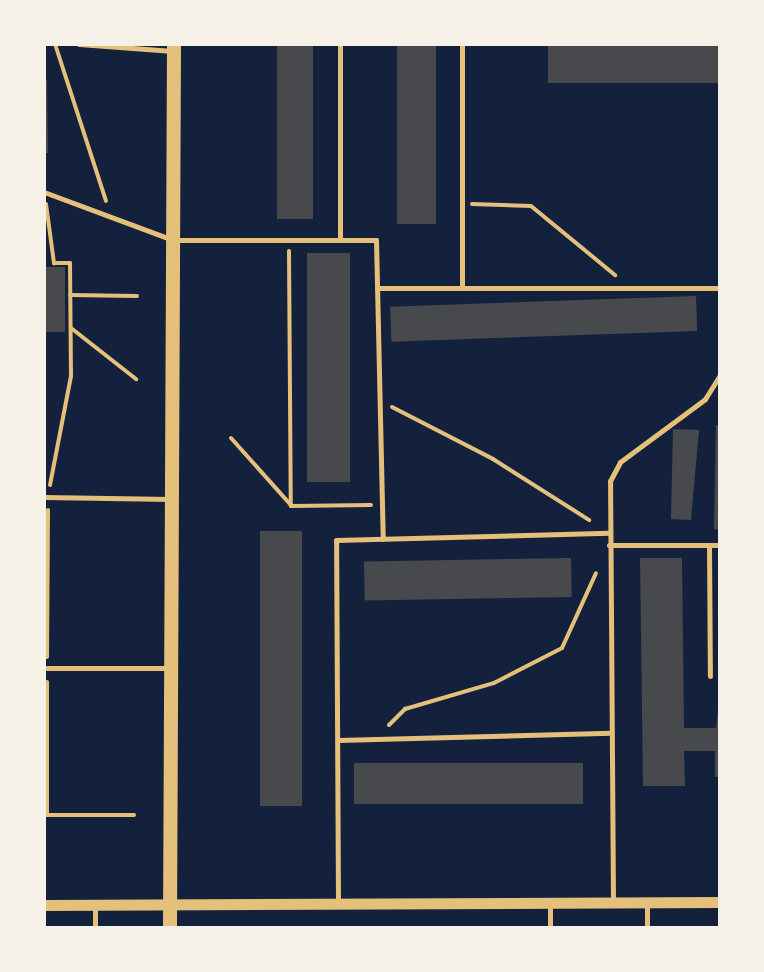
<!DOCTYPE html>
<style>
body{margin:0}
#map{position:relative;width:764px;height:972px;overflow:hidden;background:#14213d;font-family:"PT Serif",serif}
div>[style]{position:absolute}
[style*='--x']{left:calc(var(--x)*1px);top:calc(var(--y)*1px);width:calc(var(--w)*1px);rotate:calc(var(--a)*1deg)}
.building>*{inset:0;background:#48494c;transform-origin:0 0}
.path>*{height:4px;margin:-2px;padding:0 2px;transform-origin:2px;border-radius:2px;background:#e5c07b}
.service>*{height:5px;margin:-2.5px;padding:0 2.5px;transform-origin:2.5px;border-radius:2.5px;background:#e5c07b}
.tertiary>*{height:11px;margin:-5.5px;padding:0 5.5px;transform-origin:5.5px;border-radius:5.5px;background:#e5c07b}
.primary>*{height:14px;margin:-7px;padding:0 7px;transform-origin:7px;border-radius:7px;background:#e5c07b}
span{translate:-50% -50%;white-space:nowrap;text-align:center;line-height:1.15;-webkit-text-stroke:7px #f6f1e7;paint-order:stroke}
.frame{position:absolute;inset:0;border:46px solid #f6f1e7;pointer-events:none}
</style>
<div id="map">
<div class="building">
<i style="left:277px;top:44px;width:36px;height:175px"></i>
<i style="left:397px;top:44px;width:39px;height:180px"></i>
<i style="left:548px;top:44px;width:172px;height:39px"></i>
<i style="clip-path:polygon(44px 80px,47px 80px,48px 153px,44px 153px)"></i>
<i style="left:307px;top:253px;width:43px;height:229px"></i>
<i style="left:44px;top:267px;width:21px;height:65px"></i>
<i style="left:696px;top:296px;width:35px;height:306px;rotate:88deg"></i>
<i style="clip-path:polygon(716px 425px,720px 425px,720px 530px,714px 529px)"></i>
<i style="clip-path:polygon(673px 429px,699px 430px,691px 520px,671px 519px)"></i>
<i style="left:260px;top:531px;width:42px;height:275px"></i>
<i style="left:571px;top:558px;width:39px;height:207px;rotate:89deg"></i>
<i style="clip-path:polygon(640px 558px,682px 558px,684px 728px,716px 728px,720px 691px,720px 777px,715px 777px,715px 751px,684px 751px,685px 786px,643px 786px)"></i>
<i style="left:583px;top:763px;width:41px;height:229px;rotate:90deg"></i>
</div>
<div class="path">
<i style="--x:55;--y:44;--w:165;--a:72"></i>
<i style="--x:46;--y:204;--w:60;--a:82.3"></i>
<i style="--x:54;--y:263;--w:16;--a:0"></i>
<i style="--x:70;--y:263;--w:113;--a:89.5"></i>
<i style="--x:71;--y:376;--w:111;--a:100.9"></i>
<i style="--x:472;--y:204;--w:59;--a:1.9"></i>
<i style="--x:531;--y:206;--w:109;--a:39.4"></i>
<i style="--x:289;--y:251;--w:255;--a:89.6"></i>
<i style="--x:291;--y:506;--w:80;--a:-0.7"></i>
<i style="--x:70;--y:295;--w:67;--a:0.9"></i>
<i style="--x:71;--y:328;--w:83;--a:38.1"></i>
<i style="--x:392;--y:407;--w:114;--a:27.2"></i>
<i style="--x:493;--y:459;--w:114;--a:32.4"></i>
<i style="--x:231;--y:438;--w:89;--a:48.2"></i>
<i style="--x:47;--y:657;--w:147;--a:-89.6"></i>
<i style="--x:389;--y:725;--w:23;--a:-45"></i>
<i style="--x:405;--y:709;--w:93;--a:-16.3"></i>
<i style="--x:494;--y:683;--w:76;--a:-27.2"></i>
<i style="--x:562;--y:648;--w:82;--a:-65.6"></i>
<i style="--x:44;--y:815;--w:90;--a:0"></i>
<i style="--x:47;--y:815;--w:133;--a:-90"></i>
</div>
<div class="service">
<i style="--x:79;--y:44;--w:94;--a:4.3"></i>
<i style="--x:44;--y:192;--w:138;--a:20.4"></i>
<i style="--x:173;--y:240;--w:203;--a:0"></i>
<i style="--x:376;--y:240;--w:299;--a:88.7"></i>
<i style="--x:340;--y:240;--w:196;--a:-90"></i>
<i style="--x:377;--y:288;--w:343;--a:0"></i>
<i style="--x:462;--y:288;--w:244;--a:-90"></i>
<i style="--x:44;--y:497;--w:127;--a:0.9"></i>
<i style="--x:609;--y:545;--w:111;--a:0"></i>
<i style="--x:709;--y:545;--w:131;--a:89.6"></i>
<i style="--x:47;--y:668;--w:123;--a:0"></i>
<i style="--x:338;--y:740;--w:273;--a:-1.5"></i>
<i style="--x:613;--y:901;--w:420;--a:-90.4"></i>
<i style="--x:610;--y:481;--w:21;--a:-62"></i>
<i style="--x:620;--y:462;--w:106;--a:-36.5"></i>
<i style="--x:705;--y:399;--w:28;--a:-58"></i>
<i style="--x:338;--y:903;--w:363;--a:-90.3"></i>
<i style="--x:336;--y:540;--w:273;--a:-1.5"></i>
<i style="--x:550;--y:905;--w:23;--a:90"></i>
<i style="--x:95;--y:928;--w:22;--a:-90"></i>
<i style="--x:647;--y:928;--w:26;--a:-90"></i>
</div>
<div class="tertiary">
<i style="--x:44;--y:905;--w:676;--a:-0.25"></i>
</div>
<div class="primary">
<i style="--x:170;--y:928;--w:884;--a:-89.74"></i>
</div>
<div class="frame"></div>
</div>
